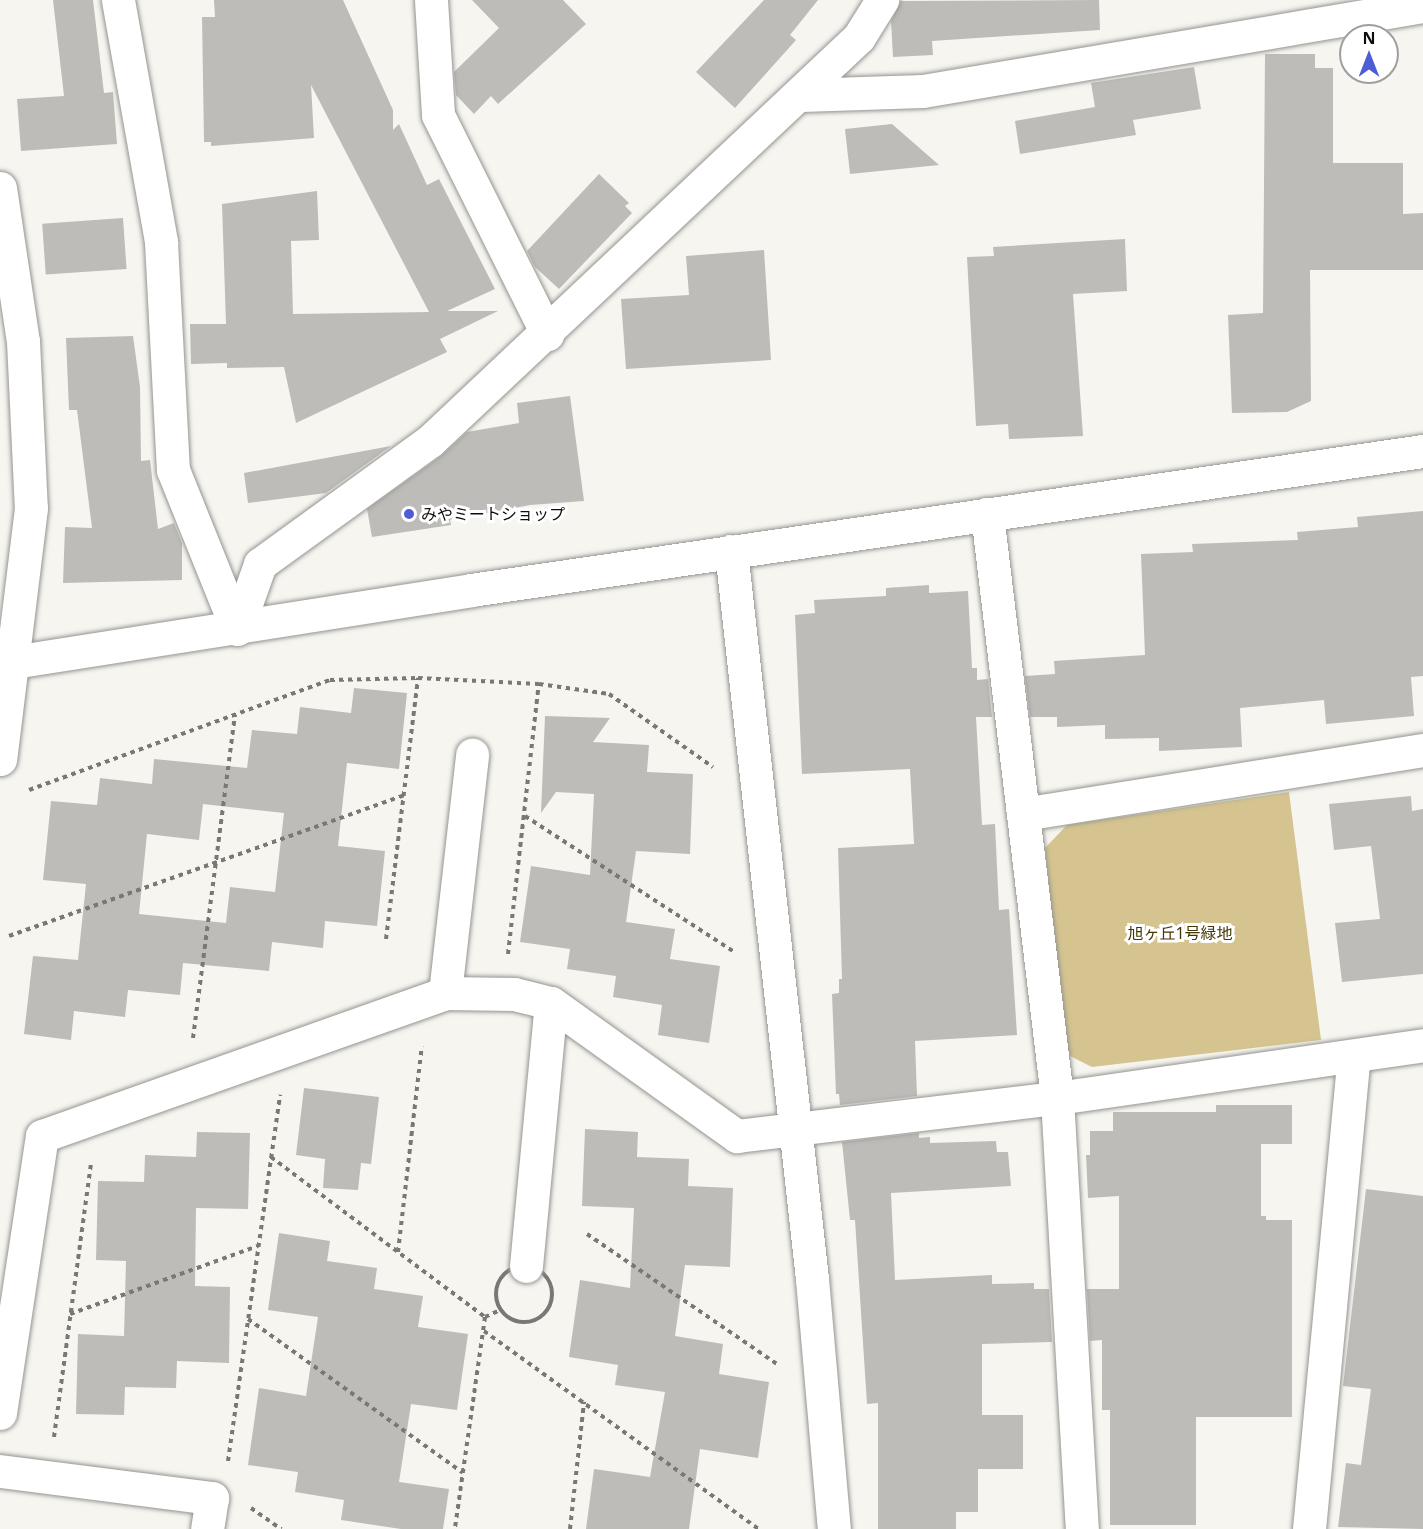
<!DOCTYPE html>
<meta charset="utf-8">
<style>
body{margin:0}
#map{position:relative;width:1423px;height:1529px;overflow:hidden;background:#f6f5f0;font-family:"Noto Sans","Noto Sans JP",sans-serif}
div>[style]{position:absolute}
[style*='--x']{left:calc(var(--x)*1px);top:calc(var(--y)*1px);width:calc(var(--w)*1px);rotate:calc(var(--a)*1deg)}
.green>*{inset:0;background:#d5c490}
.building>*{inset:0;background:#bebcb8;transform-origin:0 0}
.path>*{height:4px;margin-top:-2px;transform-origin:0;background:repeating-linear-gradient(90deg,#797875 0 4.5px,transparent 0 9px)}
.path>.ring{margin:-2px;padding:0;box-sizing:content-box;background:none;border:4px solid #797875;border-radius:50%}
.roads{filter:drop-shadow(0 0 2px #959490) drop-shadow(0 0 2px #959490)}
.minor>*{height:33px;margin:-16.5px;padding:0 16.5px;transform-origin:16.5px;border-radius:16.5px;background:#fff}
.dots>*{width:16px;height:16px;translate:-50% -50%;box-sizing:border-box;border:3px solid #fff;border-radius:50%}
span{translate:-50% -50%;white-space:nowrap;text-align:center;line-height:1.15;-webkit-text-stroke:6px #fff;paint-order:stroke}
.poi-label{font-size:16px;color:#0e0d0c}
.left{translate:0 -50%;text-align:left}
.park-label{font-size:16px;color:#433604}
.north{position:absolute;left:1339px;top:24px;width:60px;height:60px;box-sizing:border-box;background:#fff;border:2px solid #9f9e9e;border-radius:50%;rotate:0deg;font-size:16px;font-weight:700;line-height:24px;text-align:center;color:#0e0d0c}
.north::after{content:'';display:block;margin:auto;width:21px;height:27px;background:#4d5ed4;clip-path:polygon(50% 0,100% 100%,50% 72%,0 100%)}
</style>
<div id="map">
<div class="green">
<i style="clip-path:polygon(1289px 792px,1321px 1040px,1092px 1067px,1066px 1054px,1045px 848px,1067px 825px)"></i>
</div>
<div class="building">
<i style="clip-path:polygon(53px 0,93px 0,104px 93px,113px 92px,117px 144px,21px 151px,17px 99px,64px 96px)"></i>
<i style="clip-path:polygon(214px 0,343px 0,393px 110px,393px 130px,399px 124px,427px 185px,439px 179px,495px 289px,447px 311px,498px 311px,440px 339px,447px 352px,296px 423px,284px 367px,227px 368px,227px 363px,191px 364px,190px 324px,226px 324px,222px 204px,317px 191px,319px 240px,291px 241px,293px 314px,429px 312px,311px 85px,314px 138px,211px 146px,211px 142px,204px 142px,202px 17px,215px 17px)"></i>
<i style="clip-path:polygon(472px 0,563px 0,586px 24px,498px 104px,491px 96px,474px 114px,456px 95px,454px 72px,499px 28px)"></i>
<i style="clip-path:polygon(764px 0,818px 0,790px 35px,796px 40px,735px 108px,696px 72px)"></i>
<i style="clip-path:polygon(1099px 0,1100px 30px,932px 41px,933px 55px,893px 57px,891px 21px,901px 1px)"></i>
<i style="clip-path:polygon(1265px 54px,1315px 54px,1315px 68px,1333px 68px,1333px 163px,1403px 163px,1403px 214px,1423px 213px,1423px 270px,1310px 270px,1311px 401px,1287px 412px,1232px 413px,1228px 315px,1263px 313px)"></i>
<i style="clip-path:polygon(1194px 67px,1201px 109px,1133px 120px,1136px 135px,1020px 154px,1015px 121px,1095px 107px,1091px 83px)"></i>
<i style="clip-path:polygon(892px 124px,939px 165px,850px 174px,845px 129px)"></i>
<i style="clip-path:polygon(599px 174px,629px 203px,625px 206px,632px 213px,559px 289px,535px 267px,527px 251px)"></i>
<i style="left:123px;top:218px;width:51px;height:81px;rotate:86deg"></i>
<i style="clip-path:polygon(1125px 239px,1127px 291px,1073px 294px,1083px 436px,1009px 439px,1008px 424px,976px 426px,967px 257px,994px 256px,993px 247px)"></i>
<i style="clip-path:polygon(764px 250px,771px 360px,626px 369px,621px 299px,689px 295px,686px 256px)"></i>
<i style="clip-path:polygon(133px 336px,140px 387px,141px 461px,150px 460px,158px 529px,174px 523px,182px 543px,182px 580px,63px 583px,65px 527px,92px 528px,77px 410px,69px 410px,66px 338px)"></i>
<i style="clip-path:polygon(570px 396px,584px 501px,530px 505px,450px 520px,451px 525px,372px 537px,367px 509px,441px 456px,467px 432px,519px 423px,517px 403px)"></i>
<i style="clip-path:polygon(391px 446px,326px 493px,248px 503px,244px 473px)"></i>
<i style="clip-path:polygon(1423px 511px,1423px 676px,1411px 677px,1414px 716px,1326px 724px,1324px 700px,1240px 708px,1242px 747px,1159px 751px,1159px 738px,1105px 739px,1105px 725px,1057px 727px,1057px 717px,1030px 717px,1025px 676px,1055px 674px,1054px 661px,1145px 655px,1141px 554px,1193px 552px,1192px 544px,1298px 540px,1297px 532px,1358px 527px,1357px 517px)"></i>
<i style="clip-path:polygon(929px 585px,929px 593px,968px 591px,972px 668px,977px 668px,977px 680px,988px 679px,992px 717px,976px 717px,982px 825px,995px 824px,999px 910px,1009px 909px,1017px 1035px,915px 1041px,917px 1096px,840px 1105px,839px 1094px,836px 1094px,832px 994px,839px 993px,839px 979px,842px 979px,838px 848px,914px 844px,910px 769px,802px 774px,795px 615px,815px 613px,814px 600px,886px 596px,886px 588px)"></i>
<i style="clip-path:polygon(evenodd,354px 688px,407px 693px,399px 769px,347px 763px,338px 846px,385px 851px,377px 926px,325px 921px,323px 948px,272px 942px,269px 971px,183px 963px,180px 995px,128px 990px,125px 1017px,74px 1011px,71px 1040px,24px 1034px,33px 956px,78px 960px,86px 884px,43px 880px,51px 801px,97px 805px,100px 778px,152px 784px,154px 759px,247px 768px,252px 730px,297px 734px,300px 707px,351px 713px,354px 688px,203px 804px,284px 813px,275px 892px,230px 887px,226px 923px,139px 914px,147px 834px,199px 840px,203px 804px)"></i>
<i style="clip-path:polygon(545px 716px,610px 718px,593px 742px,649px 745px,647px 772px,693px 774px,690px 854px,636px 851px,626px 922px,675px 929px,670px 959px,720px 966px,709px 1043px,658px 1035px,662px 1005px,613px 997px,616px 976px,567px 969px,570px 949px,520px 942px,531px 866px,590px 875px,594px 794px,556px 792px,541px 813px)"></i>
<i style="clip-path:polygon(1411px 796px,1412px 811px,1423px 809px,1423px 974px,1342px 982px,1335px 923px,1380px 919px,1371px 846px,1334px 850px,1329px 804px)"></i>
<i style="clip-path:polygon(304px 1088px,379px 1097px,371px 1164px,361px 1163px,358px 1190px,323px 1188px,325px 1159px,296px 1155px)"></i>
<i style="clip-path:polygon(1216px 1105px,1292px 1105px,1292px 1144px,1261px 1144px,1261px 1216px,1266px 1216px,1266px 1220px,1292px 1220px,1292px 1417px,1196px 1417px,1196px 1525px,1110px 1525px,1110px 1410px,1102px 1410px,1102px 1340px,1090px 1341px,1087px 1289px,1119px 1289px,1119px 1196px,1088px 1198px,1086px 1155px,1090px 1155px,1090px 1131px,1113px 1131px,1113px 1112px,1216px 1112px)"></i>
<i style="clip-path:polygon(585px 1129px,638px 1132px,637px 1157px,689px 1159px,688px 1186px,733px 1188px,730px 1267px,685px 1265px,675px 1336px,723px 1344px,719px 1374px,769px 1382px,758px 1458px,700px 1449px,689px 1529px,586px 1529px,594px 1469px,650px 1477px,665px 1392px,615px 1385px,618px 1365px,569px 1357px,580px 1280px,630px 1288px,634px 1208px,582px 1206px)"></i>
<i style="clip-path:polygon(197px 1132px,250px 1133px,248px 1209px,196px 1208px,195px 1286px,230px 1287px,229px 1363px,177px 1361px,176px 1388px,125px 1387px,124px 1415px,76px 1414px,78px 1334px,124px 1336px,126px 1261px,96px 1260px,98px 1181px,144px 1182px,145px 1155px,196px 1157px)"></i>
<i style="clip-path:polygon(919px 1133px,919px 1138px,930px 1137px,930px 1143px,996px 1141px,997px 1152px,1008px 1152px,1011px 1186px,891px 1193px,895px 1280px,992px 1275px,992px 1284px,1034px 1283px,1034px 1289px,1049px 1289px,1052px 1342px,982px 1344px,982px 1415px,1023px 1415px,1023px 1469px,978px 1469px,978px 1512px,956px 1512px,956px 1529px,878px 1529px,878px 1403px,867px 1404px,855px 1220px,850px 1220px,842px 1142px)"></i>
<i style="clip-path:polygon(1366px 1189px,1423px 1196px,1423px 1529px,1338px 1527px,1346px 1463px,1361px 1465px,1371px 1389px,1343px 1386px)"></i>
<i style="clip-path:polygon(279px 1233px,330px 1241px,327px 1261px,377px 1268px,374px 1289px,423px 1296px,418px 1327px,468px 1334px,457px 1410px,411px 1404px,399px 1482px,449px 1489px,443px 1529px,401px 1529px,341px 1520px,344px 1500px,295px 1492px,298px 1472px,248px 1465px,259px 1388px,306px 1396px,318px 1317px,268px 1310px)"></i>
</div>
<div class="path">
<i style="--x:29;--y:790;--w:320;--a:-20.1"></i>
<i style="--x:330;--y:680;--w:88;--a:-1.3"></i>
<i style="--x:418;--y:678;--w:121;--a:2.8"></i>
<i style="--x:539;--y:684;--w:71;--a:8.1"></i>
<i style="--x:609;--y:694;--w:127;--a:35.1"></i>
<i style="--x:525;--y:816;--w:248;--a:33"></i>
<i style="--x:9;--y:936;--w:419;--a:-19.6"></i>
<i style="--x:386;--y:939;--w:263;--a:-83"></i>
<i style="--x:508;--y:954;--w:272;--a:-83.5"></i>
<i style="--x:193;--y:1038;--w:326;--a:-82.6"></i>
<i style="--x:271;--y:1157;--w:267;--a:36.8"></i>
<i style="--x:485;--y:1317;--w:214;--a:98.1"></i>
<i style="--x:587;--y:1234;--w:230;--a:34.4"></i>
<i style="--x:398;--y:1252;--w:207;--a:-83.4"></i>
<i class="ring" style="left:496px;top:1266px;width:52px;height:52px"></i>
<i style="--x:70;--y:1314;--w:200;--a:-19.9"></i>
<i style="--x:485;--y:1317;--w:17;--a:-25"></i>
<i style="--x:248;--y:1319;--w:264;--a:35.6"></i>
<i style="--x:484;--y:1331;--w:339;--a:35.8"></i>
<i style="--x:54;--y:1437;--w:277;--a:-82.3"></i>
<i style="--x:228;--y:1461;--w:370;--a:-81.9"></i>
<i style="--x:251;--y:1508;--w:37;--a:35"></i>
<i style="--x:570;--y:1529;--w:128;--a:-83.7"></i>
</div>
<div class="roads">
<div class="minor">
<i style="--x:118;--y:0;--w:246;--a:79.9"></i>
<i style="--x:161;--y:242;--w:228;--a:87"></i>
<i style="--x:173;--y:470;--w:171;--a:68.1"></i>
<i style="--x:237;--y:629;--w:69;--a:-70.5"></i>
<i style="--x:260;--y:564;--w:210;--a:-35.9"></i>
<i style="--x:430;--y:441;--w:589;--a:-43.28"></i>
<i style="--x:859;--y:37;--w:44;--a:-58.1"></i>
<i style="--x:431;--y:0;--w:115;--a:86.5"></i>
<i style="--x:438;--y:115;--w:245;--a:63.5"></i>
<i style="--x:801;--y:95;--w:122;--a:-1.9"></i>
<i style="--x:923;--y:91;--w:507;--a:-9.65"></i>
<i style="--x:0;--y:188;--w:155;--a:81.5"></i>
<i style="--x:23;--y:341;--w:167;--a:87.3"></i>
<i style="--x:31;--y:508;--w:253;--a:97"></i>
<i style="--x:987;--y:514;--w:588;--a:83.16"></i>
<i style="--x:1057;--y:1098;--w:432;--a:86.7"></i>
<i style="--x:731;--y:551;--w:732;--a:83.65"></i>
<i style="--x:812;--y:1279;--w:251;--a:85"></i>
<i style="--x:0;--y:664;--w:477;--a:-8.9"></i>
<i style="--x:471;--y:590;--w:962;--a:-8.31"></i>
<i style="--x:1023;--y:814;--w:405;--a:-9.1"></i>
<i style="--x:445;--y:993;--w:240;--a:-83.5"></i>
<i style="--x:526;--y:1266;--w:264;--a:-84.6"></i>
<i style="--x:0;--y:1413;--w:280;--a:-81.4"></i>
<i style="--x:42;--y:1136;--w:428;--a:-19.5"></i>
<i style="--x:445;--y:993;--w:69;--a:0.8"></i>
<i style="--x:514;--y:994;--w:38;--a:14"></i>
<i style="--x:551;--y:1003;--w:229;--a:35.6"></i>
<i style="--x:737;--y:1136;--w:322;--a:-6.8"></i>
<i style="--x:1057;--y:1098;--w:370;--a:-8.2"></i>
<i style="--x:0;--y:1471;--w:214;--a:7.3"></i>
<i style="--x:212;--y:1498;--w:31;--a:99"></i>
<i style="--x:1309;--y:1529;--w:475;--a:-84.6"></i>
</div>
</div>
<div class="dots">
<i style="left:409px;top:514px;background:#4d5ed4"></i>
</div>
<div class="poi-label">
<span class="left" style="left:421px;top:514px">みやミートショップ</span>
</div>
<div class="park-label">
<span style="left:1180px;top:933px">旭ヶ丘1号緑地</span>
</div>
<div class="north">N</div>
</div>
